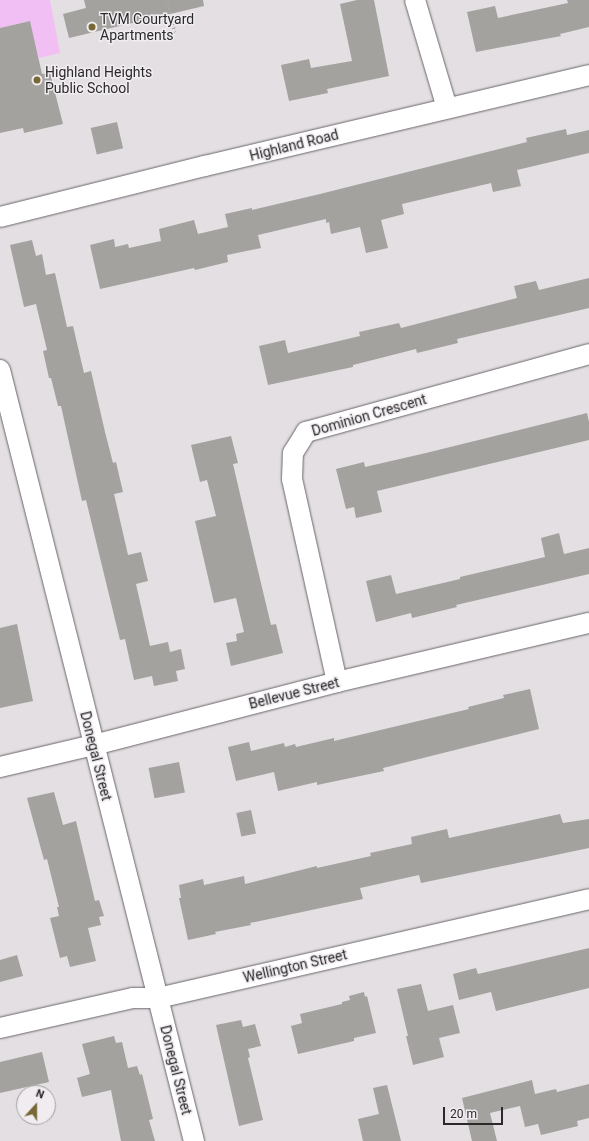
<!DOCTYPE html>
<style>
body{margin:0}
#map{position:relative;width:589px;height:1141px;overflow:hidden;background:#e3dfe3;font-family:Roboto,sans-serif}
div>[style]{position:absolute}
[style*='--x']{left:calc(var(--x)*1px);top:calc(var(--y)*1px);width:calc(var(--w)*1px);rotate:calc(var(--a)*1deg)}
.green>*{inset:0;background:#f2bff5}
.building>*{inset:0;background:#a3a29e;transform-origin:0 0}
.path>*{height:2.5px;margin-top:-1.25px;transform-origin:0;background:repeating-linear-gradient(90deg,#aba8ab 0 1px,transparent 0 4px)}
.roads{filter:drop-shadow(0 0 1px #6a666a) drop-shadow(0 0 1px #6a666a)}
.minor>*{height:20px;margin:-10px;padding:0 10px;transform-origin:10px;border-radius:10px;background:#fff}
.dots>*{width:11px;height:11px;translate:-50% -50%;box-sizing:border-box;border:2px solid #f0ecf0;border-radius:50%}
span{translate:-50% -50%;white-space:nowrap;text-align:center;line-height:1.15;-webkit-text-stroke:3px #f0ecf0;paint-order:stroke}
.poi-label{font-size:14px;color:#2b2a2b}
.left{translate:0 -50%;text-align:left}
.street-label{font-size:14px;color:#2b2a2b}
.north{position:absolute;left:16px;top:1085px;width:40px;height:40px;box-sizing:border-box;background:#f0ecf0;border:1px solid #a19ea1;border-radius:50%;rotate:21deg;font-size:11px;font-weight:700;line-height:16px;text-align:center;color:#2b2a2b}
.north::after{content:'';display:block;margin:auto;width:14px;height:18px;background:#786836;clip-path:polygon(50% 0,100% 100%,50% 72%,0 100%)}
.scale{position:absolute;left:443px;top:1107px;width:60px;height:18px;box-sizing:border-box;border:2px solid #2b2a2b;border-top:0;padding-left:5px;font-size:12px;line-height:14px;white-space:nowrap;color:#2b2a2b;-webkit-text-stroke:3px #f0ecf0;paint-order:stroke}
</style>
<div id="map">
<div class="green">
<i style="clip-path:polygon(0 0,50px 0,60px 53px,39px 58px,29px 21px,0 28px)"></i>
</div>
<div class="building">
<i style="clip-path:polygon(84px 0,203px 0,204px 6px,69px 38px,63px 14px,86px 8px)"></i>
<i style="clip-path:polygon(357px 0,374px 0,389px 76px,327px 89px,328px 93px,289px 101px,281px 65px,309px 59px,311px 68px,352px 61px,340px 4px)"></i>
<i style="clip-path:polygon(567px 0,589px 0,589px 27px,560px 34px,561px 36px,476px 52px,467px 12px,495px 6px,498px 18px,568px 3px)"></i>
<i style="clip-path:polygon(30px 21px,42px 74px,50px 73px,63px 124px,24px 133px,23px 128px,0 133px,0 28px)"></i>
<i style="left:117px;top:122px;width:27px;height:27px;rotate:77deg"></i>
<i style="clip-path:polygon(566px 129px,567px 135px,589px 130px,589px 153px,517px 170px,521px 186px,493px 192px,491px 183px,402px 204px,404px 214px,381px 220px,388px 248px,366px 253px,360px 227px,331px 234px,329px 222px,326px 223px,326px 219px,258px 235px,261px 248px,227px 255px,228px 262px,195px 270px,194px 268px,100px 289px,90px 245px,114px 239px,115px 247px,128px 244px,129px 248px,161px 241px,159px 229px,194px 220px,198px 234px,228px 227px,225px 214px,252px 208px,252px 210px,320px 194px,527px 142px,526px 138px)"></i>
<i style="clip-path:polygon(32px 240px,36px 256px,42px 254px,46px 275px,55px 273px,67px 327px,73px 326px,84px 373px,91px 371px,105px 432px,113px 463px,116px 462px,123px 492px,114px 494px,128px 555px,141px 552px,148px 581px,136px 584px,150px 646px,168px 642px,170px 652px,181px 649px,185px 669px,176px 671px,178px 681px,154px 686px,152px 676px,134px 680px,125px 639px,120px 640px,86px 500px,82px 501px,61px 406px,58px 406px,51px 378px,49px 378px,43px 351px,47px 350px,36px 304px,24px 307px,10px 245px)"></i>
<i style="clip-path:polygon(589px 278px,589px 308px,457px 339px,458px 343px,417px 353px,416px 349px,353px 365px,353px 367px,268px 385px,259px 346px,285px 340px,288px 353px,360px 336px,359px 332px,399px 323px,401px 328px,517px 298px,514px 286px,536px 281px,539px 290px)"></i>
<i style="clip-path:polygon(587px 413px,589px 422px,589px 440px,377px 491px,382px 512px,356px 518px,354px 507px,346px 509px,336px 469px,364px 462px,365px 467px,426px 453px)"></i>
<i style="clip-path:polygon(231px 436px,238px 463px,233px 464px,254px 554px,271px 625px,276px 624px,283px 653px,231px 666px,226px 643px,237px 641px,236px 634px,244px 632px,236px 598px,214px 603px,195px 521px,216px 516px,207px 480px,200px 482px,191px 445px)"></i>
<i style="clip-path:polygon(559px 533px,564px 554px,589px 548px,589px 574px,456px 605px,457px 607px,412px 618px,411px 613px,376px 622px,366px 581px,391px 575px,396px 594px,460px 579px,460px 577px,545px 557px,541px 538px)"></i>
<i style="clip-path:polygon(17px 624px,33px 701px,0 708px,0 628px)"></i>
<i style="clip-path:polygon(530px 689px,539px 729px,383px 768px,384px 771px,317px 785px,317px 782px,278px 791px,274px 772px,236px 781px,228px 747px,249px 742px,251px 751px,284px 743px,285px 747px,295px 744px,296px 747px,334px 738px,334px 741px,469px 709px,468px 707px,504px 698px,503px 695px)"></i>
<i style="left:179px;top:762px;width:31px;height:31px;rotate:79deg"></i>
<i style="clip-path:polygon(54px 792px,63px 825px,76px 821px,95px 901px,99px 900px,104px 916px,99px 917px,101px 925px,88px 928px,96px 961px,70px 967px,67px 956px,60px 958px,50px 918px,59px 916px,57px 907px,59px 907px,47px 859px,44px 860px,27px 798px)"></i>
<i style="left:251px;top:810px;width:24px;height:15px;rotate:78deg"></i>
<i style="clip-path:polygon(560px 814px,563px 823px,589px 819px,589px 848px,421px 883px,419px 875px,360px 888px,363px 899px,250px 923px,251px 925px,215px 932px,216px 934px,188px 940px,179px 898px,181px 898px,179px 885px,203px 879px,204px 885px,244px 876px,245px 884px,317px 866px,317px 868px,371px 856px,370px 853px,412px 844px,411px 837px,447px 829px,449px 838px)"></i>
<i style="clip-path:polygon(589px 948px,589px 988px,496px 1011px,491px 992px,459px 1000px,453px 974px,476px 968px,478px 974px)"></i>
<i style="clip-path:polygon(17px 955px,23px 976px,0 982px,0 960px)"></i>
<i style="clip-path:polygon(421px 984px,428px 1011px,453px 1005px,460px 1033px,439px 1038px,444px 1057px,413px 1065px,406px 1036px,408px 1036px,397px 989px)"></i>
<i style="clip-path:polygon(364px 992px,365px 997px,367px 996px,376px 1033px,354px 1038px,354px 1041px,298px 1054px,291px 1026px,302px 1023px,300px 1014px,342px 1004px,342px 1002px,350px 1000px,349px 996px)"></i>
<i style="clip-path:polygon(241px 1020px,243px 1027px,255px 1024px,261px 1046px,248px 1049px,250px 1057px,248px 1058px,263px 1120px,239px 1126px,216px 1025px)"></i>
<i style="clip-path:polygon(114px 1036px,116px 1043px,122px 1042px,128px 1068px,137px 1066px,140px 1075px,142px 1074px,153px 1119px,149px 1120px,155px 1141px,121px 1141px,111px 1090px,82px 1097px,77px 1078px,90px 1074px,82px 1044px)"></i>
<i style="clip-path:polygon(42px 1052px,49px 1082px,0 1093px,0 1062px)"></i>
<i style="clip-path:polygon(532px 1080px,535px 1094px,556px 1089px,557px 1092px,589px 1084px,589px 1118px,577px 1121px,578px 1126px,541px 1135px,538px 1124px,525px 1127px,520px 1106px,490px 1113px,497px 1141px,472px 1141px,462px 1098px)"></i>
<i style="clip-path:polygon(387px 1085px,401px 1141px,363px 1141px,358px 1119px,379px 1114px,373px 1088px)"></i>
</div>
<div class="path">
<i style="--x:168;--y:0;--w:33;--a:78"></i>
</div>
<div class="roads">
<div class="minor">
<i style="--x:415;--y:0;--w:113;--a:73.5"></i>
<i style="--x:0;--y:217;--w:211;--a:-14"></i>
<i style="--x:205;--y:166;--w:395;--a:-13.3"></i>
<i style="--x:0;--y:370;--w:795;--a:75.88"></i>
<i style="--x:337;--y:682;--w:208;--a:-102.5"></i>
<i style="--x:292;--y:479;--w:26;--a:-88"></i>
<i style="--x:293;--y:453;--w:25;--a:-58"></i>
<i style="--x:306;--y:432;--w:294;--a:-15.4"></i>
<i style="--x:0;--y:767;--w:97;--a:-13.2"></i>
<i style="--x:94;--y:745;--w:251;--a:-14.5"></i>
<i style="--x:337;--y:682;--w:259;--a:-13.2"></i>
<i style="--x:0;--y:1028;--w:136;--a:-12.7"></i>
<i style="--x:133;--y:998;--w:25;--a:0"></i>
<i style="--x:158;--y:998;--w:442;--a:-12.9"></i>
</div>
</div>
<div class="dots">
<i style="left:92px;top:27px;background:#786836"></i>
<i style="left:37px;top:80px;background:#786836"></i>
</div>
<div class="poi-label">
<span class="left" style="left:100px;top:27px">TVM Courtyard<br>Apartments</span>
<span class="left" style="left:45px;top:80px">Highland Heights<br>Public School</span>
</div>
<div class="street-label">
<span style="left:294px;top:145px;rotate:-14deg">Highland Road</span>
<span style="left:369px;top:415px;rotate:-16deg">Dominion Crescent</span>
<span style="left:294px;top:693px;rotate:-14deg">Bellevue Street</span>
<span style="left:96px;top:756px;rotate:76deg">Donegal Street</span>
<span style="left:295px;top:966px;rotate:-13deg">Wellington Street</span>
<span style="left:176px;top:1070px;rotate:76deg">Donegal Street</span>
</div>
<div class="north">N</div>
<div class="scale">20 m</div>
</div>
